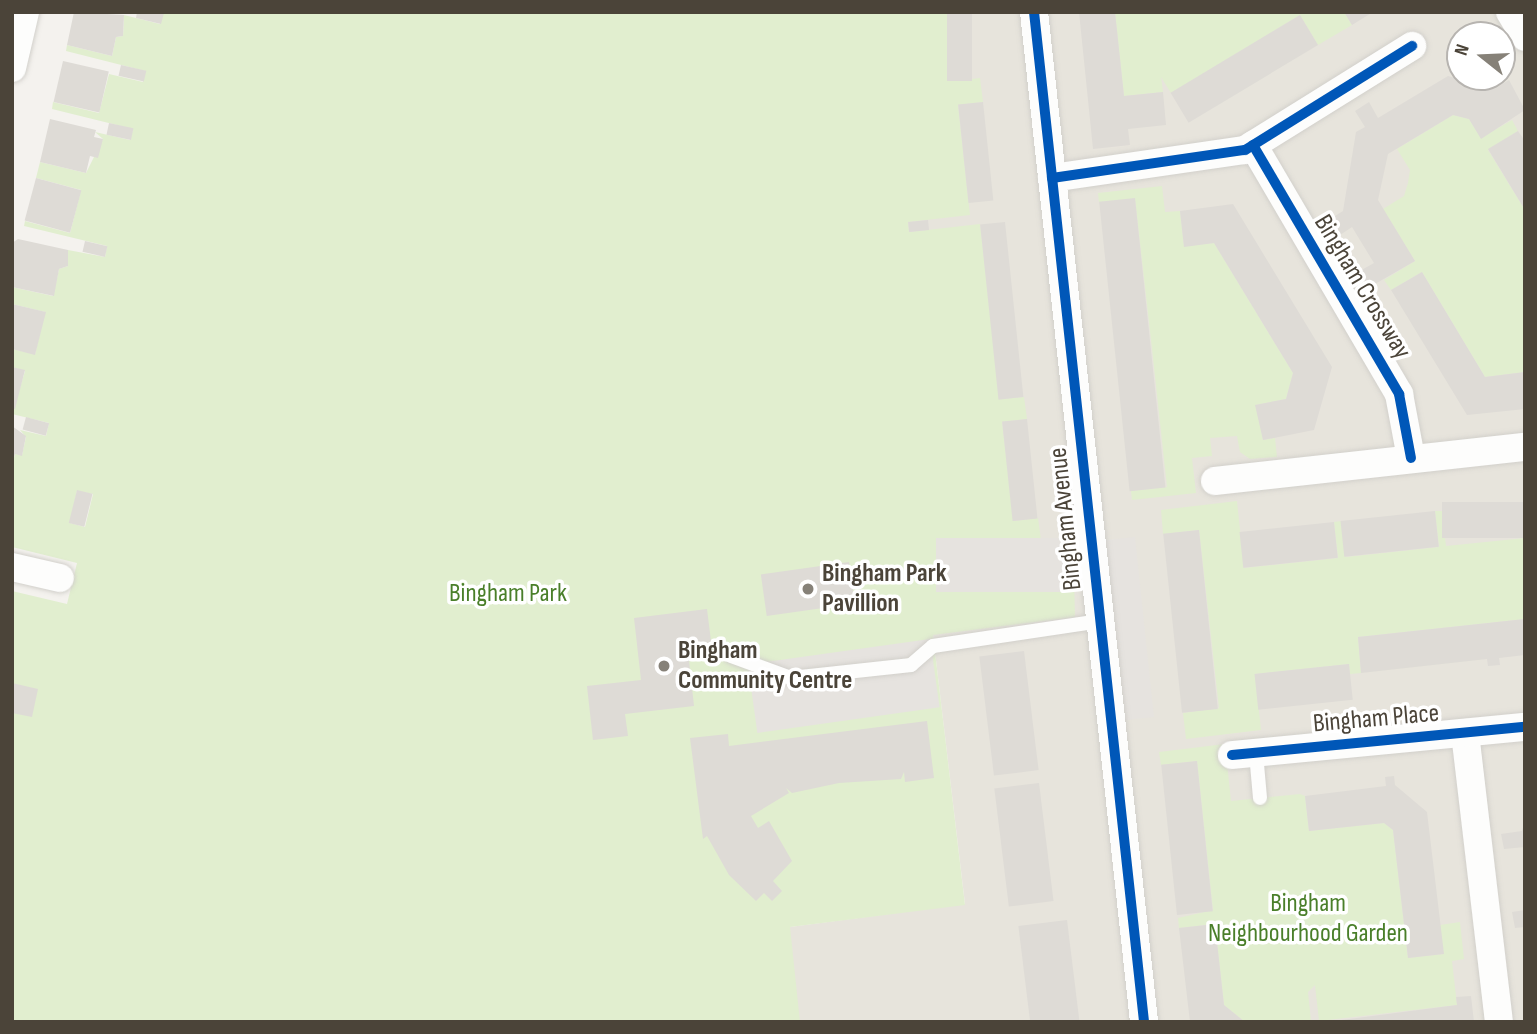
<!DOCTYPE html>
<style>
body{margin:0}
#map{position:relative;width:1537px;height:1034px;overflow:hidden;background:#f4f2ee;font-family:"Sofia Sans Condensed",sans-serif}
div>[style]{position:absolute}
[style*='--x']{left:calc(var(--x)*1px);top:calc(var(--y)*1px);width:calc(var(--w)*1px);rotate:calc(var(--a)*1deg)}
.residential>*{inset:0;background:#e7e4dc}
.green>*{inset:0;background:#e1eecf}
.parking>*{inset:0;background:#e6e3df;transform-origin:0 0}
.building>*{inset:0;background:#dedbd6;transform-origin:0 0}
.roads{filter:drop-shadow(0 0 2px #d2d0cb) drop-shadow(0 0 2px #d2d0cb)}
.service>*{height:14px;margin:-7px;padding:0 7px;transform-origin:7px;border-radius:7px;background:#fdfdfc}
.minor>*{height:28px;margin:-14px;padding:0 14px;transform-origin:14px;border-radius:14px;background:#fdfdfc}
.cycleway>*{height:10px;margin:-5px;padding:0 5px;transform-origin:5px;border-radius:5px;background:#0057b8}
.dots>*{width:19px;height:19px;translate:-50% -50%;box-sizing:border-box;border:4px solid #fff;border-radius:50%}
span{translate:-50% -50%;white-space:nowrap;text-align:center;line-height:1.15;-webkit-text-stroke:7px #fff;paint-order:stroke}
.street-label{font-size:26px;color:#4b4439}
.poi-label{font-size:26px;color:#4b4439;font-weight:700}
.left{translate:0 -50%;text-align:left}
.park-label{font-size:26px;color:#4a7f2a}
.frame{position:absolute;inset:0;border:14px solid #4b4439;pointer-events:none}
.north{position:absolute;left:1446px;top:21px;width:70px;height:70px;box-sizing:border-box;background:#fff;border:2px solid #b7b4b0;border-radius:50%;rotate:288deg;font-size:19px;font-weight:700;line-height:28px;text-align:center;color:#4b4439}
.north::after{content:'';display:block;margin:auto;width:24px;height:32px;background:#868178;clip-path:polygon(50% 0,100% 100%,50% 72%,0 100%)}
</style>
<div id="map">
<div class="residential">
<i style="clip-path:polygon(evenodd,876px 12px,1525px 12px,1525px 1022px,716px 1022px,790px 927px,965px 904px,933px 635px,876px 12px,1460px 35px,1502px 35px,1502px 77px,1460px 77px,1460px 35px)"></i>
</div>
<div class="green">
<i style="clip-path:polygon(evenodd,161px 12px,947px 12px,955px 81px,980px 78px,983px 102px,958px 105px,970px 215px,908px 222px,909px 232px,980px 224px,1000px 399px,1024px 397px,1027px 419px,1002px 422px,1014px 521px,1038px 518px,1041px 540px,1073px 538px,1075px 617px,933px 635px,965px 905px,790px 927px,800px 1022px,12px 1022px,12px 591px,67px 604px,77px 563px,12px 547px,12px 465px,15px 454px,22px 455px,26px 437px,20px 430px,46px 436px,49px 423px,12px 414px,25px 371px,12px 367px,12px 349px,35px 354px,45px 312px,12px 304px,12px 287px,53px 296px,59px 269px,68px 266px,68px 250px,105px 257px,107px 246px,24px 226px,25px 221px,70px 233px,81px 190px,36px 178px,40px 162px,86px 173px,103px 139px,95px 132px,130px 140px,133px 129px,52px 109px,53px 102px,99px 113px,109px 74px,143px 82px,145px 71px,66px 51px,67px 45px,112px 56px,116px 37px,123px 36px,124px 15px,160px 24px,161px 12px,77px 491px,93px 494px,85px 527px,70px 523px,77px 491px)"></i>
<i style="clip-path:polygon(1115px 12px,1344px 12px,1352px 25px,1318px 45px,1300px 15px,1171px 93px,1161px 77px,1163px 92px,1124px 96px)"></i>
<i style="clip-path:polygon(1453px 115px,1469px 119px,1481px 138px,1512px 120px,1518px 131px,1488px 150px,1525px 210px,1525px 372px,1485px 377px,1422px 272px,1391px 290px,1384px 280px,1415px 261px,1383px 209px,1404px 196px,1408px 183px,1410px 170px,1397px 149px)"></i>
<i style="clip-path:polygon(1162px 186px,1165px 212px,1180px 211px,1184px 246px,1214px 243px,1293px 373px,1286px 399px,1256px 405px,1263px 440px,1275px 438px,1277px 457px,1250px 459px,1240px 452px,1237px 436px,1210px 438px,1212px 456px,1192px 458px,1196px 493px,1132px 500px,1131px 491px,1167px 487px,1152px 349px,1135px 199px,1099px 202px,1098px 193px)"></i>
<i style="clip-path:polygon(1237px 501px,1244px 568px,1338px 558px,1334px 522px,1341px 521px,1346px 557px,1439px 547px,1435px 511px,1442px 511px,1446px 546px,1525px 538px,1525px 619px,1358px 637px,1361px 673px,1350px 674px,1349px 664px,1255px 674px,1261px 730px,1186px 739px,1183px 713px,1219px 708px,1199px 530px,1163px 534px,1161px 510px)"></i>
<i style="clip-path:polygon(1225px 744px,1231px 801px,1300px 794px,1305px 796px,1309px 831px,1384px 823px,1393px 830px,1408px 958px,1443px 954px,1440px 925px,1460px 922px,1464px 959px,1452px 961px,1457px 1005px,1319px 1021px,1315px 985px,1308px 992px,1311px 1021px,1245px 1022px,1224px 1005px,1215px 924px,1179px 928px,1178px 918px,1213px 910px,1197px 761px,1161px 765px,1159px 752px)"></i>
</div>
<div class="parking">
<i style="left:1135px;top:537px;width:181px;height:36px;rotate:84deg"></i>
<i style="left:1073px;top:538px;width:54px;height:137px;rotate:90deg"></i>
<i style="left:930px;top:639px;width:69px;height:184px;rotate:82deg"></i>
</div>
<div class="building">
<i style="clip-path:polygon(74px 12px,124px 15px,123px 36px,116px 37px,112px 56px,67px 45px)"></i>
<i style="clip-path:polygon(137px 12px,164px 13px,161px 24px,136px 18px)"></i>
<i style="left:947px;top:12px;width:25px;height:69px"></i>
<i style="clip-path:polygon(1079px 12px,1115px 12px,1124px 96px,1163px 92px,1166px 125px,1128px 129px,1130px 145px,1093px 149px)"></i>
<i style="clip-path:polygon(1344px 12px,1373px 12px,1352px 25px)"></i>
<i style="left:1300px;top:15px;width:35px;height:151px;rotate:59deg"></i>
<i style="left:63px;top:61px;width:47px;height:42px;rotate:13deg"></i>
<i style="left:121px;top:65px;width:26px;height:11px;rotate:13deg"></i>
<i style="clip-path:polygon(1448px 76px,1493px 89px,1509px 80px,1525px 110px,1481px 139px,1469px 119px,1453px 115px,1388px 154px,1378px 200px,1415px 261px,1368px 288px,1358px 272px,1374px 263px,1352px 227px,1337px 237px,1327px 221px,1343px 211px,1356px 132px,1365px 127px,1355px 111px,1369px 102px,1378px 118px)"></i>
<i style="left:983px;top:102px;width:99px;height:25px;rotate:84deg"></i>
<i style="clip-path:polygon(50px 119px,96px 130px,94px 137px,103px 139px,98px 158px,90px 156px,86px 173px,40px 162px)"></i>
<i style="left:109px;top:123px;width:25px;height:12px;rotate:12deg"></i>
<i style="clip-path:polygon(1518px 131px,1525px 141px,1525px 210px,1488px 149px)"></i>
<i style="left:36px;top:178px;width:47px;height:44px;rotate:15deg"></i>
<i style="left:1135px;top:198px;width:291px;height:36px;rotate:84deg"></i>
<i style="clip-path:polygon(1233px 204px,1332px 367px,1314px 430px,1263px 440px,1255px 405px,1286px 399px,1293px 373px,1214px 243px,1184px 247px,1180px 211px)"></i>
<i style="left:928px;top:220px;width:10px;height:20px;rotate:84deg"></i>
<i style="left:1005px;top:222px;width:176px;height:25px;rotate:84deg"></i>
<i style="clip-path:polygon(18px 239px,68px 250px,68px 266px,59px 269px,54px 296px,12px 287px,12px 243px)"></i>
<i style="left:85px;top:241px;width:23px;height:11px;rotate:13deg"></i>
<i style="clip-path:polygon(1422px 272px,1485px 377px,1525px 372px,1525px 409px,1467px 415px,1391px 290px)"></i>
<i style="clip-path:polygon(12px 304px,46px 312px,35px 355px,12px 349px)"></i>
<i style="clip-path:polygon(12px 367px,25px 370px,15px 409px,12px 408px)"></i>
<i style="left:26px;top:417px;width:24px;height:13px;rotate:15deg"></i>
<i style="left:1027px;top:419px;width:100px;height:25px;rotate:84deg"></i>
<i style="clip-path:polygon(12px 426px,26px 436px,22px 456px,15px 454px,13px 460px)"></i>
<i style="left:77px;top:490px;width:16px;height:34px;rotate:14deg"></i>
<i style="left:1525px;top:502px;width:36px;height:83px;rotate:90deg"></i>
<i style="left:1435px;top:511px;width:36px;height:95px;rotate:84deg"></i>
<i style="left:1334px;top:522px;width:36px;height:95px;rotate:84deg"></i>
<i style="left:1199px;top:530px;width:180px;height:36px;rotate:84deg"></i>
<i style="left:849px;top:562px;width:42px;height:89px;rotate:82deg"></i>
<i style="clip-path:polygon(707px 609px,712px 649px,688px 652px,694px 706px,625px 714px,628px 736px,593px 740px,587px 686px,641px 680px,634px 618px)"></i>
<i style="clip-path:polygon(1525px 619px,1525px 655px,1499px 658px,1500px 665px,1488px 666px,1487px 659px,1361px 673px,1358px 637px)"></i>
<i style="left:1024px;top:651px;width:120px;height:45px;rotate:83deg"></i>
<i style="left:1349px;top:664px;width:36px;height:95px;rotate:84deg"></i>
<i style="clip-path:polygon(12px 683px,38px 689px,32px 717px,12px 713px)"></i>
<i style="clip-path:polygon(927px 721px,934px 778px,905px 782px,904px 772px,901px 779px,839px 783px,792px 793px,786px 788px,789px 793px,751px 816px,758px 828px,769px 821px,792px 861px,773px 881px,782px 891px,772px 901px,764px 893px,756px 901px,729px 875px,707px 836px,703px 839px,690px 738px,728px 734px,729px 746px)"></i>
<i style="left:1197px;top:761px;width:151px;height:36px;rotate:84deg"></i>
<i style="clip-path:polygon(1394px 776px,1395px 785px,1427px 812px,1444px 954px,1408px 958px,1393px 830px,1384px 823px,1309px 831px,1305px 796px,1386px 786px,1385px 777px)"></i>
<i style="left:1039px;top:783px;width:119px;height:45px;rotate:83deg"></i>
<i style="clip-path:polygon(1525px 820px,1525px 847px,1504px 849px,1501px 834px,1522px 831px)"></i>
<i style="clip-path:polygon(1525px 910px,1525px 927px,1515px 928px,1512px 912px)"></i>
<i style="left:1067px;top:920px;width:103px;height:49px;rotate:83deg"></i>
<i style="clip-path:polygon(1215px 924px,1224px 1005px,1245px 1022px,1190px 1022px,1179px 928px)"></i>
<i style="clip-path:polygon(1471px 996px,1474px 1022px,1326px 1022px,1457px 1005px,1456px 997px)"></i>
</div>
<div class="roads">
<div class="service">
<i style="--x:731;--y:656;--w:64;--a:20.1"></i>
<i style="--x:791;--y:678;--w:121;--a:-6.2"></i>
<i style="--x:911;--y:665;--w:29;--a:-41"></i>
<i style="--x:933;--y:646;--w:169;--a:-8.5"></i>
<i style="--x:1256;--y:753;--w:45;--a:84.9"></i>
</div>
<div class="minor">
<i style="--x:1034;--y:12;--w:1016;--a:83.78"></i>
<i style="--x:1510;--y:12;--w:29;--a:59"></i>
<i style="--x:12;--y:68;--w:57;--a:-76.9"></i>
<i style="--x:1253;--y:145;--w:289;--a:59.6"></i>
<i style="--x:1399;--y:394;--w:65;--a:79.4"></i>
<i style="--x:1052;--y:178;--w:195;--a:-8.3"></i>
<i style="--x:1245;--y:150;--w:197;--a:-31.9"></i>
<i style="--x:1215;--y:481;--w:312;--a:-6.3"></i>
<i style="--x:12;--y:567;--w:49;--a:12.9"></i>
<i style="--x:1465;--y:733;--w:291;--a:83.3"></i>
<i style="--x:1232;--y:755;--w:294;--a:-5.5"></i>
</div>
</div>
<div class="cycleway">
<i style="--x:1034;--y:12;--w:1016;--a:83.78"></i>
<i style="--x:1253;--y:145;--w:289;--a:59.6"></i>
<i style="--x:1399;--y:394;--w:65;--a:79.4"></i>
<i style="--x:1052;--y:178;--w:195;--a:-8.3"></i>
<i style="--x:1245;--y:150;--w:197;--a:-31.9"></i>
<i style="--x:1232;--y:755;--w:294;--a:-5.5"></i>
</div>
<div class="dots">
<i style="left:808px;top:589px;background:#868178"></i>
<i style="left:664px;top:666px;background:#868178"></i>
</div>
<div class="street-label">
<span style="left:1362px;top:287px;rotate:59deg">Bingham Crossway</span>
<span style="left:1066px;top:519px;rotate:-96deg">Bingham Avenue</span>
<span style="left:1376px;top:719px;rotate:-5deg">Bingham Place</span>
</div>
<div class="poi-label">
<span class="left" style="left:822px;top:589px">Bingham Park<br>Pavillion</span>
<span class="left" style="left:678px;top:666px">Bingham<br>Community Centre</span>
</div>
<div class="park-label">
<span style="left:508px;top:594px">Bingham Park</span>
<span style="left:1308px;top:919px">Bingham<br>Neighbourhood Garden</span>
</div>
<div class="frame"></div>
<div class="north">N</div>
</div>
